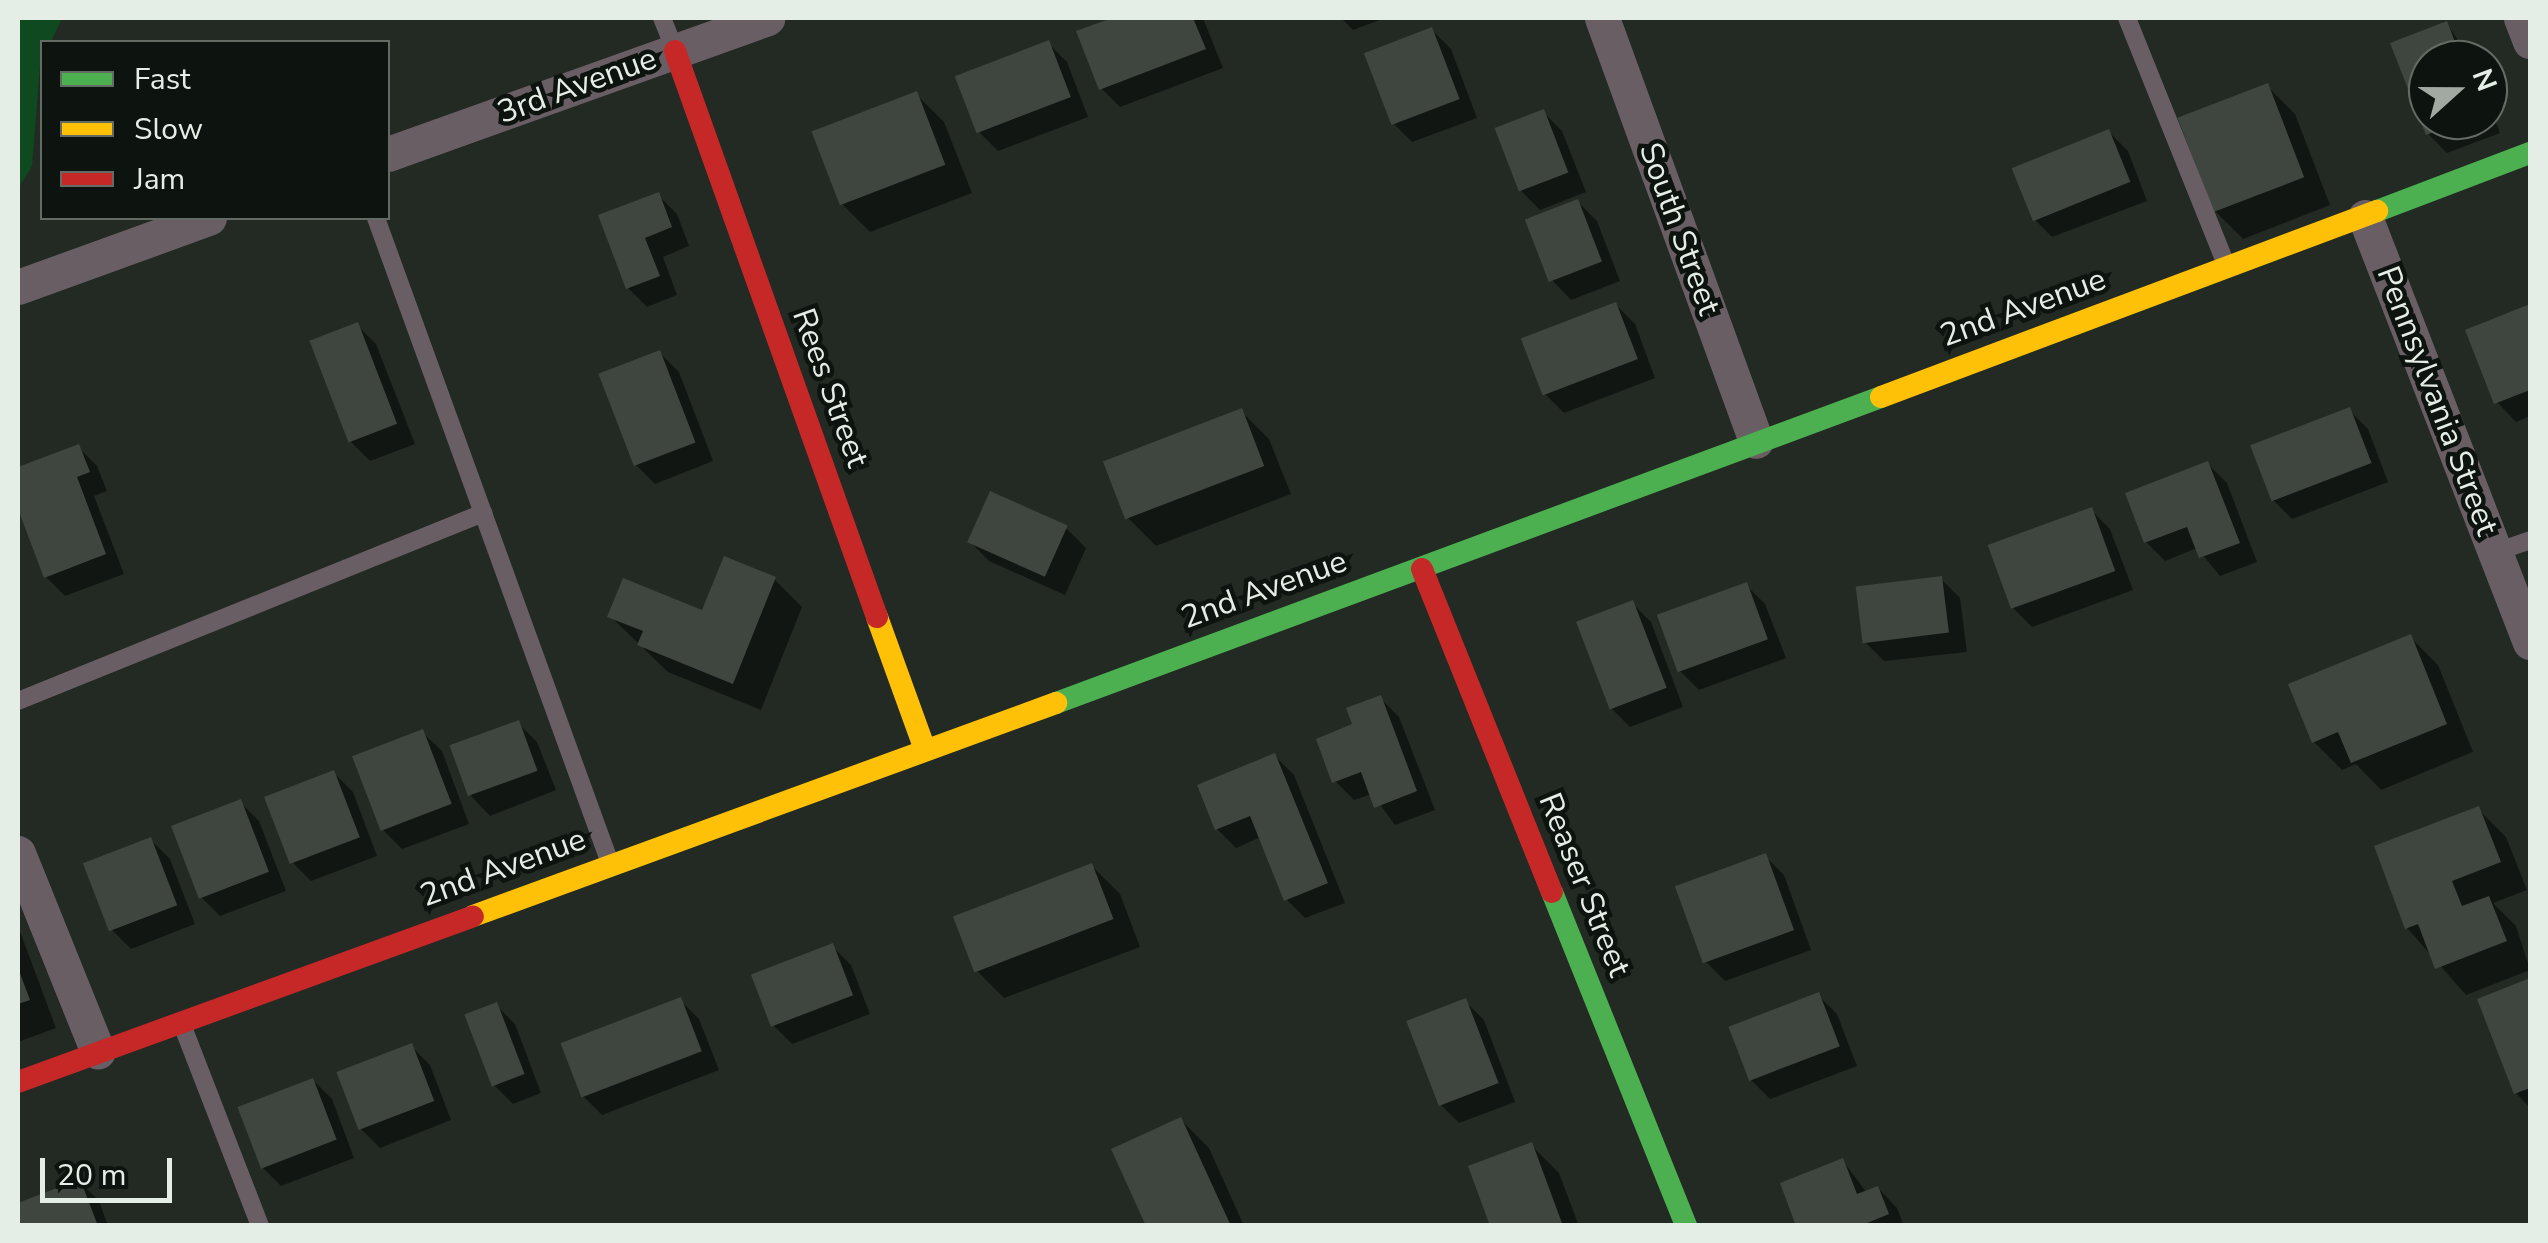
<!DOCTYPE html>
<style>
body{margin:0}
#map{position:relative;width:2548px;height:1243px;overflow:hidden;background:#222a23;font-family:"Nunito Sans",sans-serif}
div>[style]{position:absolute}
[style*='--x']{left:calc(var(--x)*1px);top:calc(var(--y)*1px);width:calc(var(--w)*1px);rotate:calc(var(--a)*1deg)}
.green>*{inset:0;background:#0f491f}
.shadow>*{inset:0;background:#0007}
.building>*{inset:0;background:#3f4640;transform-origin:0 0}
.lane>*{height:18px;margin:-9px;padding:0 9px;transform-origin:9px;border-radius:9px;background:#695e64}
.street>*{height:35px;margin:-17.5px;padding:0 17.5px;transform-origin:17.5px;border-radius:17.5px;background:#695e64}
.fast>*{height:22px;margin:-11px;padding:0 11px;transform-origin:11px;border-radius:11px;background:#4caf50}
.slow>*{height:22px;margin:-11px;padding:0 11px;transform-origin:11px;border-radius:11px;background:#ffc107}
.jam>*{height:22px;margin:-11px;padding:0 11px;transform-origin:11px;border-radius:11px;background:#c62828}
span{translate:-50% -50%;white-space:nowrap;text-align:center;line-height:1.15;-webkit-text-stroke:9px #0d130e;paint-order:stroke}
.street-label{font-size:32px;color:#e5eee6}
.frame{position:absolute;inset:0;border:20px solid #e5eee6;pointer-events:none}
.legend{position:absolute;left:40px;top:40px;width:350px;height:180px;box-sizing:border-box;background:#0d130e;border:2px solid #636b64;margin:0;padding:12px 18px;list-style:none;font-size:30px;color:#e5eee6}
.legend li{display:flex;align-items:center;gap:20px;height:50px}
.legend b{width:50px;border:2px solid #636b64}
.north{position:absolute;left:2408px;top:40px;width:100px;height:100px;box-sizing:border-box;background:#0d130e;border:2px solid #636b64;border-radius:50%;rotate:69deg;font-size:28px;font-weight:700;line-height:40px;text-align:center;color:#e5eee6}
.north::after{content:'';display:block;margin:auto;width:35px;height:45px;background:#a1a9a2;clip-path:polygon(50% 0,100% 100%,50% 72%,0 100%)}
.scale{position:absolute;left:40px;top:1158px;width:132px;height:45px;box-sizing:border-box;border:5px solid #e5eee6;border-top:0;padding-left:12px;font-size:30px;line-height:35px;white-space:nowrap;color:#e5eee6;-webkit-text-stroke:8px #0d130e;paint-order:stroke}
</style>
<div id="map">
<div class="green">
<i style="clip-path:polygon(18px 18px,62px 18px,51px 42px,42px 42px,32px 166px,18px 189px)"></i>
</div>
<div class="shadow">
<i style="clip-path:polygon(1119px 18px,1203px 18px,1223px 68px,1120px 107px,1101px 88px,1079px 33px)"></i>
<i style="clip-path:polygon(1341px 18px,1385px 18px,1353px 30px)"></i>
<i style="clip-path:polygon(2447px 24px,2472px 60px,2428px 60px,2428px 120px,2488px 120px,2488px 101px,2500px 133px,2447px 153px,2428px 134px,2394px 44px)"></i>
<i style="clip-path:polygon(1432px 30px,1451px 49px,1477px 118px,1412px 142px,1393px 123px)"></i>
<i style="clip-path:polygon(1048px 43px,1067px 62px,1088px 117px,998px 151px,979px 132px)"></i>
<i style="clip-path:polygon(2267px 86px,2295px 114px,2330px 205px,2243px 239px,2215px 211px)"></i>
<i style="clip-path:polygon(916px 94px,944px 122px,972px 193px,870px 232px,842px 204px)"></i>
<i style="clip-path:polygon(1543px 112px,1562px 131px,1586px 192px,1540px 210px,1521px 191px)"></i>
<i style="clip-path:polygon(2109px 132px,2128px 151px,2147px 201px,2052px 237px,2033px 218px)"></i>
<i style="clip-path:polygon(658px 195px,677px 214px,689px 246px,663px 257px,677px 295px,647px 307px,628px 288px)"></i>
<i style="clip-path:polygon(1578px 202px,1597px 221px,1620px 281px,1571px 300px,1552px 280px)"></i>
<i style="clip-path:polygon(1616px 305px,1635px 324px,1655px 378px,1564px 413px,1545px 394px)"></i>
<i style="clip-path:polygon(2530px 307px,2530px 416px,2516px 422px,2497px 402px,2469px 332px)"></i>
<i style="clip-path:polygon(357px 325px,376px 344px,415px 444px,370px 461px,351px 442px)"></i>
<i style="clip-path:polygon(660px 353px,679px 372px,713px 461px,655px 484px,636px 465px)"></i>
<i style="clip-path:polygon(2349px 410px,2368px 429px,2388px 482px,2292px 519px,2273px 500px)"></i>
<i style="clip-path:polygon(1241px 411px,1269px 439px,1291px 494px,1156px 546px,1128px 518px)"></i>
<i style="clip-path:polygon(78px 447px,97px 466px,107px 491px,94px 496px,124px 574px,65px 596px,46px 577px,18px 502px,18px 470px)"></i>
<i style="clip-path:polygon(2208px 464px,2227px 483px,2257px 562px,2220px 576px,2197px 548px,2165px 561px,2146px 542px)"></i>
<i style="clip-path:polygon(2091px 510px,2110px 529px,2133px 590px,2032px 627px,2013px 608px)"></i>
<i style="clip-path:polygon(1067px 529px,1086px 548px,1065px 595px,989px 561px,970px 542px)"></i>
<i style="clip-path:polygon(774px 579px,802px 607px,761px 710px,668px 672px,610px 616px,703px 613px)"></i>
<i style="clip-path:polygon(1941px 579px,1960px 598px,1967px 652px,1884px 661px,1865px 642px)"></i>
<i style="clip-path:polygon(1746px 585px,1765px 604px,1786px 658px,1699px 690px,1680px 671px)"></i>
<i style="clip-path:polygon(1632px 603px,1651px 622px,1683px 707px,1630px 727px,1611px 708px)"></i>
<i style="clip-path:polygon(2410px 637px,2438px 665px,2473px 752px,2381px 790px,2356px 764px,2342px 770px,2314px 742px)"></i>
<i style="clip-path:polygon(1380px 698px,1399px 717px,1435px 810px,1395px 825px,1372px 794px,1354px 800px,1335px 781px,1356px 726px)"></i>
<i style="clip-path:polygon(518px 723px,537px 742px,556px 790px,490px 816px,471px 796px)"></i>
<i style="clip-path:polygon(422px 732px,442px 751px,469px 824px,402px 849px,383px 830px)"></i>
<i style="clip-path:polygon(1275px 756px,1294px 775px,1345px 903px,1305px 918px,1286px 899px,1261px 837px,1236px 848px,1217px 829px)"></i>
<i style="clip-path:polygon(334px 773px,353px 792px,377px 856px,311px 881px,292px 862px)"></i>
<i style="clip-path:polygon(240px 802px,259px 821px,286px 891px,220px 916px,201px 897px)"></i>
<i style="clip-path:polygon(2478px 809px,2506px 837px,2527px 890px,2493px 903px,2516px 926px,2530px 970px,2466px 995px,2407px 928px)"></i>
<i style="clip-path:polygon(151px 840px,170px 859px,195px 924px,131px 949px,112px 930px)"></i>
<i style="clip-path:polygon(1765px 856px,1784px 875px,1811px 950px,1725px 981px,1706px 962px)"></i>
<i style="clip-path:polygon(1092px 866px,1120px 894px,1140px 947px,1004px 998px,976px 970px)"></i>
<i style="clip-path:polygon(18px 926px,56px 1028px,18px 1042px)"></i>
<i style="clip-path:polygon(832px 946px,851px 965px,870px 1014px,792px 1044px,773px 1025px)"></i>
<i style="clip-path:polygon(2530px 981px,2530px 1108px,2516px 1093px,2480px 1000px)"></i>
<i style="clip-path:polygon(1818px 995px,1837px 1014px,1857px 1066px,1770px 1099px,1751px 1080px)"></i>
<i style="clip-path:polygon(680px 1000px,699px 1019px,719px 1070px,602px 1115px,583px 1096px)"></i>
<i style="clip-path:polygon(1465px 1001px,1484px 1020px,1515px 1102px,1459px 1123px,1440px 1104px)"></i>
<i style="clip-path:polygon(496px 1005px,515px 1024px,541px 1093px,513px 1104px,494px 1085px)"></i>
<i style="clip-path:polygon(411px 1046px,430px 1065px,451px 1120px,380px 1148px,361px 1129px)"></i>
<i style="clip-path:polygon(313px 1080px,332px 1099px,354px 1158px,281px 1186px,262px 1167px)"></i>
<i style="clip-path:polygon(1181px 1120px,1209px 1148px,1244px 1226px,1149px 1226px)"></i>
<i style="clip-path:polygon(1531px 1145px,1559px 1173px,1579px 1226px,1493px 1226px)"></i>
<i style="clip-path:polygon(1843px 1161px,1867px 1193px,1878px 1188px,1897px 1208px,1904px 1226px,1799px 1226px)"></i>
<i style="clip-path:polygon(80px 1182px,99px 1201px,108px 1226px,18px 1226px,18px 1205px)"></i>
</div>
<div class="building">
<i style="clip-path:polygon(1112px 18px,1193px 18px,1206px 49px,1099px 90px,1076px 31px)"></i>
<i style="clip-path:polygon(2447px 21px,2462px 60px,2428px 60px,2428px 120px,2465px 120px,2426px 135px,2390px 43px)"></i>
<i style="left:1432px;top:27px;width:77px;height:73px;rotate:69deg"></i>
<i style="left:1049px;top:40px;width:61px;height:101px;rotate:69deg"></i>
<i style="left:2268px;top:83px;width:101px;height:97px;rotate:69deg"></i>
<i style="left:917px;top:91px;width:79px;height:113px;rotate:69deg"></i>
<i style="left:1544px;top:109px;width:68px;height:53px;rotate:69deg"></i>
<i style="left:2109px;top:129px;width:57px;height:105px;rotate:68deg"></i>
<i style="clip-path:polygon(659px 192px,672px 227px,645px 238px,660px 276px,626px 289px,598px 215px)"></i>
<i style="left:1578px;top:199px;width:67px;height:57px;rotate:69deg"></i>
<i style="left:1616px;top:302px;width:61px;height:102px;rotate:69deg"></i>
<i style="clip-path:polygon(2530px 304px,2530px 390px,2494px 404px,2465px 330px)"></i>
<i style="left:358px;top:322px;width:109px;height:52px;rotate:69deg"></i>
<i style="left:660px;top:350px;width:99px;height:66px;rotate:69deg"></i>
<i style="left:2350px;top:407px;width:60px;height:107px;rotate:69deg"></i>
<i style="left:1242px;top:408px;width:62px;height:149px;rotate:69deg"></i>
<i style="clip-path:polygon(79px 444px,90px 472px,77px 477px,106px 554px,44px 578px,18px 509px,18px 467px)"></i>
<i style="clip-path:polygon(2208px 461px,2240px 543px,2199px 558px,2187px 527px,2144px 543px,2125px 493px)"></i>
<i style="left:990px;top:491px;width:85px;height:56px;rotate:24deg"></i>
<i style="left:2092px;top:507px;width:68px;height:111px;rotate:70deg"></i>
<i style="clip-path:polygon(724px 556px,776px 577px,733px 684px,637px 645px,643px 631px,607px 617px,623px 578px,702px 610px)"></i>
<i style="left:1942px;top:576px;width:57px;height:87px;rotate:83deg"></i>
<i style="left:1747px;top:582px;width:61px;height:96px;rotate:70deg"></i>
<i style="left:1633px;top:600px;width:94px;height:61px;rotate:69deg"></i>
<i style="clip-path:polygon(2411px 634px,2447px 724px,2351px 763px,2338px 732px,2312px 743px,2288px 684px)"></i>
<i style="clip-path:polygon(1381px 695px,1417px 791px,1374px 808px,1361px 772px,1332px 783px,1316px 739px,1352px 724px,1346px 708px)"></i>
<i style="left:519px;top:720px;width:54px;height:74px;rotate:70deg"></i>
<i style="left:423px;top:729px;width:80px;height:76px;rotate:69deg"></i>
<i style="clip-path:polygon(1275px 753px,1328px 883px,1284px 901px,1250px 816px,1215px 830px,1197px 785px)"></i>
<i style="left:334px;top:770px;width:72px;height:75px;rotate:69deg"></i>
<i style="left:241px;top:799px;width:78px;height:75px;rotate:69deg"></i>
<i style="clip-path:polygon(2479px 806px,2501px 862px,2452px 881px,2462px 906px,2489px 896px,2507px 941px,2435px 969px,2418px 924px,2405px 929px,2374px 846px)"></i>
<i style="left:151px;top:837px;width:73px;height:73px;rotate:69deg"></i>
<i style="left:1766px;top:853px;width:82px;height:97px;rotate:70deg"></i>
<i style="left:1092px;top:863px;width:60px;height:149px;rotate:69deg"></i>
<i style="left:833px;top:943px;width:56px;height:88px;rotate:69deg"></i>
<i style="clip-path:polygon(18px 968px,30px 1000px,18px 1004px)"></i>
<i style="clip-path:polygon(2530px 978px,2530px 1088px,2514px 1094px,2477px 999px)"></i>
<i style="left:1819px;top:992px;width:58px;height:97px;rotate:69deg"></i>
<i style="left:681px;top:997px;width:58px;height:129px;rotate:69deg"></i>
<i style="left:1466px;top:998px;width:91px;height:64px;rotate:69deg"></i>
<i style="left:497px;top:1002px;width:77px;height:35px;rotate:69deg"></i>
<i style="left:412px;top:1043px;width:62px;height:81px;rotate:69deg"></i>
<i style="left:313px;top:1078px;width:66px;height:81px;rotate:69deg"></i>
<i style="clip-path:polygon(1181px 1117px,1231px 1226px,1146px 1226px,1111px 1149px)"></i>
<i style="clip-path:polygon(1532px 1142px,1563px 1226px,1490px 1226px,1468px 1166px)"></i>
<i style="clip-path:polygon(1843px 1158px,1857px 1194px,1878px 1186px,1889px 1214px,1860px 1226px,1796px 1226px,1780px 1183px)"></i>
<i style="clip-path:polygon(80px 1179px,98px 1226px,18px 1226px,18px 1203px)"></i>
</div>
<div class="lane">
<i style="--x:662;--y:18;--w:35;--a:68"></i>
<i style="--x:2127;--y:18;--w:268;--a:68.1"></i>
<i style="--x:376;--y:218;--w:686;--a:70.06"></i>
<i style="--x:2496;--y:552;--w:36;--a:-19"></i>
<i style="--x:18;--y:701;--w:502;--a:-22.01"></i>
<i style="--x:181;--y:1022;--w:219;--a:68.8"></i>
</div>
<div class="street">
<i style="--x:1602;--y:18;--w:450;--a:70"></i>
<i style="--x:2521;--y:18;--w:25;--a:69"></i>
<i style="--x:388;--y:154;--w:403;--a:-19.7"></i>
<i style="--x:2365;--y:217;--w:456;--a:68.8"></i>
<i style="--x:18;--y:287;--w:203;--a:-19.9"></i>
<i style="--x:18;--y:853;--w:214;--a:68.1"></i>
</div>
<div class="fast">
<i style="--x:2377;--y:211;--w:164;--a:-20.8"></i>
<i style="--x:1056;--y:703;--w:880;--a:-20.35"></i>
<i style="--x:1552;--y:892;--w:360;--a:68.1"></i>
</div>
<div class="slow">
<i style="--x:1881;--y:397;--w:530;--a:-20.56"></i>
<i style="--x:877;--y:617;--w:138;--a:70.1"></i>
<i style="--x:473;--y:916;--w:621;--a:-20.07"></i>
</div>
<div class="jam">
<i style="--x:675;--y:51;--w:601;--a:70.36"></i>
<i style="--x:1422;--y:569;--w:348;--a:68.1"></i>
<i style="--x:18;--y:1082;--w:484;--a:-20"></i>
</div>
<div class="street-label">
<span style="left:577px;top:86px;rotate:-20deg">3rd Avenue</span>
<span style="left:1679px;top:229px;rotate:70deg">South Street</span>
<span style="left:2023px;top:308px;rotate:-20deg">2nd Avenue</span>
<span style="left:830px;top:388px;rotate:70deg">Rees Street</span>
<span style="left:2437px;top:401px;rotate:69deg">Pennsylvania Street</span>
<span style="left:1264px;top:590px;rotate:-20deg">2nd Avenue</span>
<span style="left:503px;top:868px;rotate:-20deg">2nd Avenue</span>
<span style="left:1584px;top:885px;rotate:68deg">Reaser Street</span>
</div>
<div class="frame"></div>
<ul class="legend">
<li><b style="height:12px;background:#4caf50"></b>Fast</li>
<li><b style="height:12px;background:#ffc107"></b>Slow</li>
<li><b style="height:12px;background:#c62828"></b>Jam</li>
</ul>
<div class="north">N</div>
<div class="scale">20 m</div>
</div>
